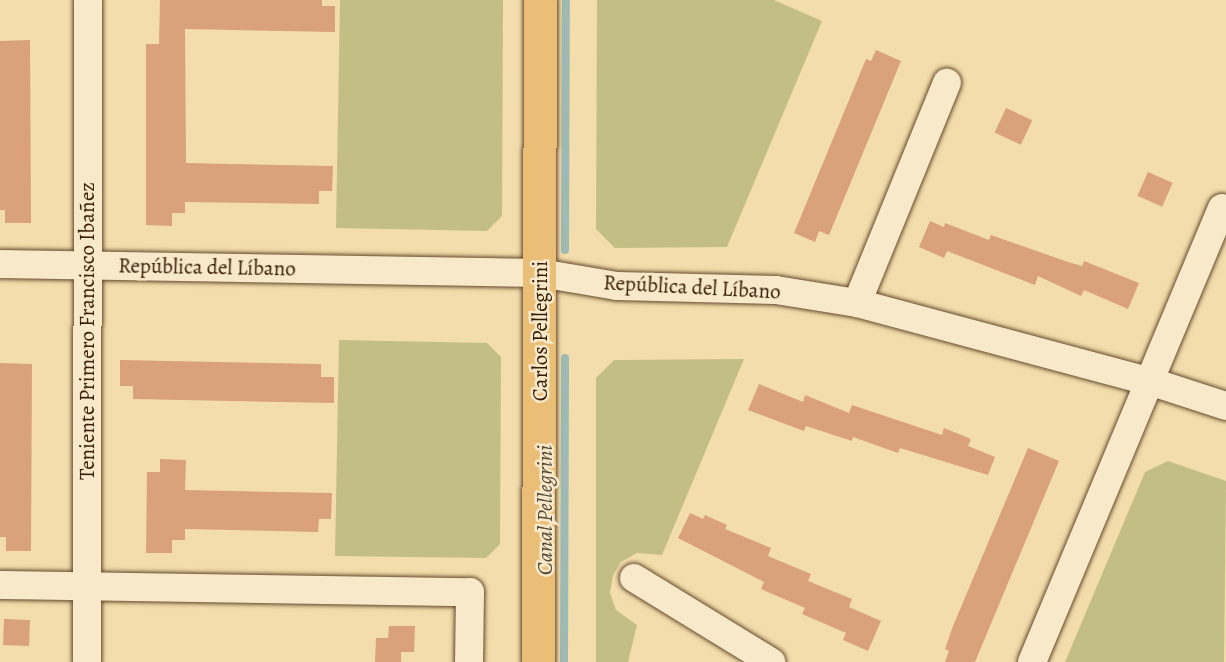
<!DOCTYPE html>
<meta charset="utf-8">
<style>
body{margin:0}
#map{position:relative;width:1226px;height:662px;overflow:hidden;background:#f3ddac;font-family:Alegreya,serif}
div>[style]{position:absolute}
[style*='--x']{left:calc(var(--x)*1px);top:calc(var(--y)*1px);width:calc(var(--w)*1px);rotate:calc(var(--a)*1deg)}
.green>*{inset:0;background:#c3bf84}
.stream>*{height:8px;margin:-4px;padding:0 4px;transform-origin:4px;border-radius:4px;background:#9fbab4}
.building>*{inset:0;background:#d9a27b;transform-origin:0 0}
.roads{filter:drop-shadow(0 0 2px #654a2c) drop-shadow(0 0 2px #654a2c)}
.minor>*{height:28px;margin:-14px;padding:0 14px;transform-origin:14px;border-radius:14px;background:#f7e9c9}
.major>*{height:33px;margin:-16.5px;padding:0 16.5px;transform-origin:16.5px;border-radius:16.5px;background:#eabe76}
span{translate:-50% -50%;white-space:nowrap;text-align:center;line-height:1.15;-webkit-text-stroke:5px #f7e9c9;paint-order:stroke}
.street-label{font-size:21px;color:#361902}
.water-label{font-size:22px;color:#564937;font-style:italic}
</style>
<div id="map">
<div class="green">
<i style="clip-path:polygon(340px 0,503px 0,502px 216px,487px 231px,336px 228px)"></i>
<i style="clip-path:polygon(597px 0,774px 0,822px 21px,727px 247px,615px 248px,596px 229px)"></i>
<i style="clip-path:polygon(339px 340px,487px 343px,501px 357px,500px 544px,486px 558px,335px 556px)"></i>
<i style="clip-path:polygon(744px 359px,662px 555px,637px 553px,621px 562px,613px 575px,610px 593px,616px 610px,637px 625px,628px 662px,596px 662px,596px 378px,614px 360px)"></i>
<i style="clip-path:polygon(1168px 461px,1226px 481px,1224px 662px,1065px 662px,1145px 472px)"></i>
</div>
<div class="stream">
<i style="--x:565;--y:250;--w:250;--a:-89.8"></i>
<i style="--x:564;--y:662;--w:304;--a:-89.8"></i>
</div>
<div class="building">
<i style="clip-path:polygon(160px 0,322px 0,322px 6px,335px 6px,335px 32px,185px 29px,186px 163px,333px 166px,332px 191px,319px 191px,319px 204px,185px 202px,185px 213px,172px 213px,172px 226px,146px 225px,146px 44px,159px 44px)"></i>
<i style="clip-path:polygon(30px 40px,31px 223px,5px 223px,5px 210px,0 210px,0 41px)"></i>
<i style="clip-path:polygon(876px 50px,901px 61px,829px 235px,819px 231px,815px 242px,794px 233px,866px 59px,871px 61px)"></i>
<i style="left:1006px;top:108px;width:29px;height:27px;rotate:25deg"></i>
<i style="left:1148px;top:172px;width:27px;height:26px;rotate:24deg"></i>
<i style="clip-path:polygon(930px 221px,944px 227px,945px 223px,989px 240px,991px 235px,1068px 262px,1082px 266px,1084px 261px,1139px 283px,1128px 309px,1084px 290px,1081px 296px,1038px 276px,1035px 285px,947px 251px,944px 258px,919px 247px)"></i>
<i style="clip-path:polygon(120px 360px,321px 364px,321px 377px,334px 377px,334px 403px,133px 399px,133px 386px,120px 386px)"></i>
<i style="clip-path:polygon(0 363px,32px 364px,31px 551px,6px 551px,6px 537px,0 537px)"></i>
<i style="clip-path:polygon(759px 384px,803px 402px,805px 395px,849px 413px,852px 405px,942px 435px,944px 428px,971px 439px,968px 446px,995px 457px,988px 475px,900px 448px,898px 453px,853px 437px,852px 441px,806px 426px,804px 431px,748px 410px)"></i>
<i style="clip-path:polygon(1028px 448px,1059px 461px,975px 662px,945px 662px,949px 651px,945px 649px,953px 626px)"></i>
<i style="clip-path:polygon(160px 459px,186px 460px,185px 490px,332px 493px,331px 519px,319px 519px,318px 532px,185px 529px,185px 540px,172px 540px,172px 553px,146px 553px,147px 472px,160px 472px)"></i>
<i style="clip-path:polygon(690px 513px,703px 519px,705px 515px,727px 525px,725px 529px,771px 548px,768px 556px,811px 574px,808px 581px,852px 599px,849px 607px,881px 621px,868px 651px,843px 640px,846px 633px,802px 614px,805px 608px,761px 589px,764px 582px,678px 538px)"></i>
<i style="left:4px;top:619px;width:26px;height:26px;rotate:2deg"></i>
<i style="clip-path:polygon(389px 626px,415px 626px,414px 652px,401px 652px,401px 662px,375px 662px,376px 638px,388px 638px)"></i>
</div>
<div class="roads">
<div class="minor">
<i style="--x:0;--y:264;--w:540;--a:0.95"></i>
<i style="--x:540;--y:273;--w:78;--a:9.6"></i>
<i style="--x:617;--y:286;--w:159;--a:1.4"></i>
<i style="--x:776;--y:290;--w:82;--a:9.1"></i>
<i style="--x:857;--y:303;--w:302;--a:15"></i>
<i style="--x:1149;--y:381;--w:81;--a:18"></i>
<i style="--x:857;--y:303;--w:238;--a:-67.8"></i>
<i style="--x:634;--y:578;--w:161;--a:31.5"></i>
<i style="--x:0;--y:585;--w:470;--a:0.9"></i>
<i style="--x:470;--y:592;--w:70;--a:90.8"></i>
<i style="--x:87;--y:662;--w:662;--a:-89.91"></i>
<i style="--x:1032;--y:662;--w:492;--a:-67.3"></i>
</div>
<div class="major">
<i style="--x:538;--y:662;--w:662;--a:-89.83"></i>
</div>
</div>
<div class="street-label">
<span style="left:207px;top:267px;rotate:1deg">República del Líbano</span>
<span style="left:692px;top:287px;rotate:3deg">República del Líbano</span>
<span style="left:87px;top:331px;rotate:-90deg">Teniente Primero Francisco Ibañez</span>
<span style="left:540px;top:331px;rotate:-90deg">Carlos Pellegrini</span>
</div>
<div class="water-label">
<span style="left:546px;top:510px;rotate:-90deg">Canal Pellegrini</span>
</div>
</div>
